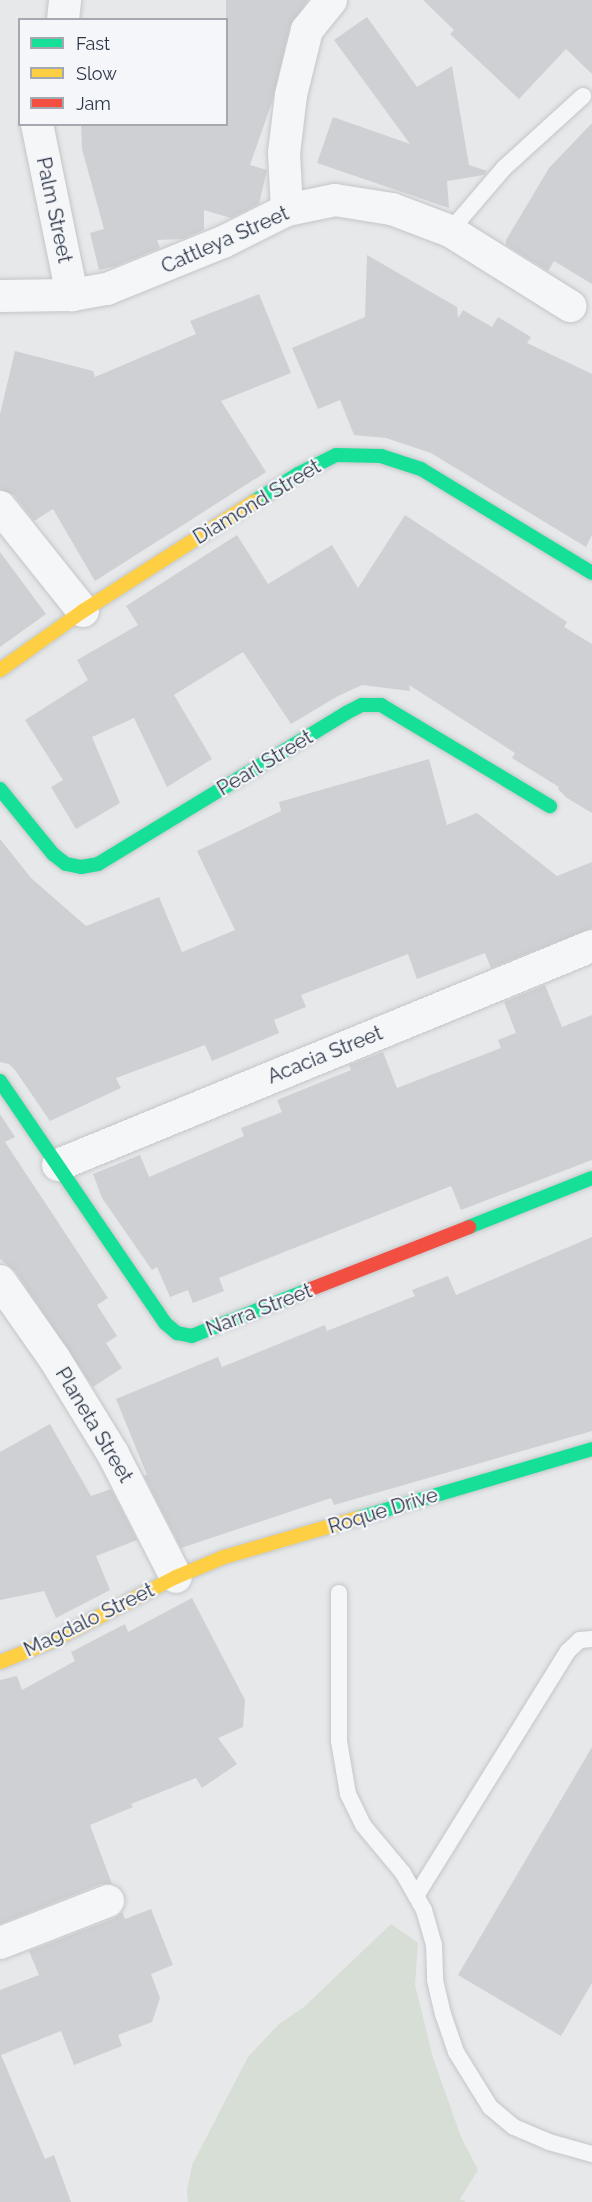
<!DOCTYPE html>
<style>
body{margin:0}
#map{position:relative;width:592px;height:2202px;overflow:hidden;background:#e6e8ea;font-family:Raleway,sans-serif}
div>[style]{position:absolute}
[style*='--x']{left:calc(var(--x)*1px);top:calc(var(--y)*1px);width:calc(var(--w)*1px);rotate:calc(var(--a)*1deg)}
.green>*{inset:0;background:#d6ded6}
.building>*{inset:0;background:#ced0d3}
.roads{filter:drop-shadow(0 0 2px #c4c6c8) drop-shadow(0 0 2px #c4c6c8)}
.lane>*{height:16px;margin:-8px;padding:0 8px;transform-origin:8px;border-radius:8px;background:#f5f6f7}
.street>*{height:32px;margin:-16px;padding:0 16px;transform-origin:16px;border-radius:16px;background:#f5f6f7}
.fast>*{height:14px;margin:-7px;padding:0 7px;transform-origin:7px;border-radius:7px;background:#16e098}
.slow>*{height:14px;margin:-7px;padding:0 7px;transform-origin:7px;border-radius:7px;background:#ffcf43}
.jam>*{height:14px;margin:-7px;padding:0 7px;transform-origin:7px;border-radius:7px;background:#f24e42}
span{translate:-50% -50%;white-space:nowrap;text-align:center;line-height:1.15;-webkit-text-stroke:4.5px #f4f6f9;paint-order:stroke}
.street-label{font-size:20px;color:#2b3445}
.legend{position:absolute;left:18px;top:18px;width:210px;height:108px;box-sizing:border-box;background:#f4f6f9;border:2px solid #a4a8b1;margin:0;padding:8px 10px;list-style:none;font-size:18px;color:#2b3445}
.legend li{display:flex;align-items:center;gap:12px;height:30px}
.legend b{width:30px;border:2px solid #a4a8b1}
</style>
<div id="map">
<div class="green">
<i style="clip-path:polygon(391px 1924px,418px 1943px,415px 1985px,433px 2058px,461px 2137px,478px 2170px,460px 2199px,466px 2202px,188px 2202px,187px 2191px,192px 2165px,248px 2057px,279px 2024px,304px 2007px)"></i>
</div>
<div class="building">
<i style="clip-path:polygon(226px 0,308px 0,290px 26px,272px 102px,250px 165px,267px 170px,259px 204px,231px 218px,204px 210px,204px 230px,182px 239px,157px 240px,160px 248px,116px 266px,99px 270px,90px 233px,104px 229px,82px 149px,81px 124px,226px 124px)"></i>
<i style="clip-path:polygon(423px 0,592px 0,592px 74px,566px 49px,519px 99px,450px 34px,454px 30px)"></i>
<i style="clip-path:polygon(367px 17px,417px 87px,452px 66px,469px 165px,487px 171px,484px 175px,447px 181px,449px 208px,317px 163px,333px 117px,410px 144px,334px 40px)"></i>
<i style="clip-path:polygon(592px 123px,592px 284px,554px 261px,548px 271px,506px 245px,506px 240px,549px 168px)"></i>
<i style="clip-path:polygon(367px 255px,457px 307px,458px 318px,463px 310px,492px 327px,498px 317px,531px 337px,527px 343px,592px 374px,592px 535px,586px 547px,431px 453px,386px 438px,354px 435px,340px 400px,318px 409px,292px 348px,365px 317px)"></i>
<i style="clip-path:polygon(259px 294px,291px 373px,221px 401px,266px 472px,95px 581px,53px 509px,34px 521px,14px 495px,0 489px,0 414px,15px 351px,93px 371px,95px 377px,196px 334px,190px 321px)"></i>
<i style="clip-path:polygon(405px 515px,567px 622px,564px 627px,592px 644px,592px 813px,567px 798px,558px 789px,559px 787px,512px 758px,515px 753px,409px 685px,410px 691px,362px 685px,338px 696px,291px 724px,243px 652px,174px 695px,212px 759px,167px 787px,134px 718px,92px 737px,120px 803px,76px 829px,51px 787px,63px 780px,25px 720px,88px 680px,77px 660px,138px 625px,126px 606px,237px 535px,268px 584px,332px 545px,358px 588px)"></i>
<i style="clip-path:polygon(0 552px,46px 614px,0 647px)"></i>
<i style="clip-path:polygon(429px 759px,447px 825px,477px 813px,557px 876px,592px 862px,592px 928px,491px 968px,485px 953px,417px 979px,408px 954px,301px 995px,306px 1007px,274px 1020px,279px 1033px,212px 1061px,205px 1045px,116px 1078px,121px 1088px,50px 1121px,15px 1070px,9px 1064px,0 1062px,0 839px,31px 878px,86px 926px,159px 897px,182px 952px,235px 930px,197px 851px,281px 811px,279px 802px)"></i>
<i style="clip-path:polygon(545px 985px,562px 1027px,592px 1015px,592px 1160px,461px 1210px,451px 1186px,219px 1278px,224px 1291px,193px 1303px,188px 1290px,170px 1297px,157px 1267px,152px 1270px,102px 1198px,93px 1174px,140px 1155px,149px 1177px,244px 1136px,241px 1128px,282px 1112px,277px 1100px,351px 1070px,349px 1065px,383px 1052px,397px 1088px,501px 1048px,498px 1040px,516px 1033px,504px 1002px)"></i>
<i style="clip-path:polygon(0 1114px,15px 1137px,5px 1142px,108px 1298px,97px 1305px,117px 1336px,106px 1343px,122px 1368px,93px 1387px,15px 1271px,0 1259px)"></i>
<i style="clip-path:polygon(592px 1237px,592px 1431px,334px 1505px,331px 1498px,181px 1548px,144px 1476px,147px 1475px,116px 1399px,218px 1357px,222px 1367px,325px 1325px,327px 1331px,415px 1296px,412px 1290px,448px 1276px,456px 1295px)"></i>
<i style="clip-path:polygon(50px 1424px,91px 1496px,111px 1489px,137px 1540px,96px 1556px,110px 1590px,56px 1618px,44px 1591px,0 1600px,0 1452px)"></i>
<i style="clip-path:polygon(192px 1598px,245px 1700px,243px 1727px,218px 1738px,237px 1764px,202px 1788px,196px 1778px,131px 1804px,133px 1807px,90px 1825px,112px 1884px,101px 1884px,0 1924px,0 1680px,17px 1676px,22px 1690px,75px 1661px,71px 1652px,125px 1624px,128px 1632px)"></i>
<i style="clip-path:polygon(592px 1747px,592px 1983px,561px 2036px,458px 1975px)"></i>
<i style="clip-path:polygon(151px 1909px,173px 1965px,151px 1974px,160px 1998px,152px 2022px,118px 2035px,122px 2046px,74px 2065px,61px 2031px,1px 2055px,45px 2159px,54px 2155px,71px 2202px,0 2202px,0 1990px,39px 1975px,29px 1951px,115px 1918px,122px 1912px,125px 1919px)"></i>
</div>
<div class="roads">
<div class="lane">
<i style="--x:450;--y:231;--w:83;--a:-49.4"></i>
<i style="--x:504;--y:168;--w:107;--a:-42.3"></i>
<i style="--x:339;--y:1593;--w:148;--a:90"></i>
<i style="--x:339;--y:1741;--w:54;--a:80.4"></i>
<i style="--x:348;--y:1794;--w:34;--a:64"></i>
<i style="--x:363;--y:1825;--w:62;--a:50.2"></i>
<i style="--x:403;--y:1873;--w:43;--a:60.4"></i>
<i style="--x:424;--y:1910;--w:36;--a:74"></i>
<i style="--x:434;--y:1945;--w:35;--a:88"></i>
<i style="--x:435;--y:1980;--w:35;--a:77"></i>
<i style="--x:443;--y:2014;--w:40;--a:71.1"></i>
<i style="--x:456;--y:2052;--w:65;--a:58.3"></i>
<i style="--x:490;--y:2107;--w:31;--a:40"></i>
<i style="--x:514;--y:2127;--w:38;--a:23"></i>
<i style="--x:549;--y:2142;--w:45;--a:15.6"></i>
<i style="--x:416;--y:1896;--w:288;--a:-58.2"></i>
<i style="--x:568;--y:1651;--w:16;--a:-43"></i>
<i style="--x:580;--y:1640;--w:12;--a:-5"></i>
</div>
<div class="street">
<i style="--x:63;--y:20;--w:20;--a:-84"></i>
<i style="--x:37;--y:124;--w:175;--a:78.4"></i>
<i style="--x:287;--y:210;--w:57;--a:-93"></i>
<i style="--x:284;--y:153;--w:58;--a:-83.1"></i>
<i style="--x:291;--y:95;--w:67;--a:-76.2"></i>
<i style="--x:307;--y:30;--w:38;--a:-51"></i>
<i style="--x:0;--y:296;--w:72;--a:-0.8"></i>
<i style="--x:72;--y:295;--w:36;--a:-10"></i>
<i style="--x:107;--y:289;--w:125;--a:-22.1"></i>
<i style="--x:223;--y:242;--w:72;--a:-26.6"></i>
<i style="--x:287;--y:210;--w:49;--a:-11.8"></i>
<i style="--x:335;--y:200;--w:58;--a:9"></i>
<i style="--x:392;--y:209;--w:62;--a:20.8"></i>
<i style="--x:450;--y:231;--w:142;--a:32"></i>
<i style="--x:0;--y:507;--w:133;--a:51.4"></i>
<i style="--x:58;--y:1165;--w:577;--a:-22.3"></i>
<i style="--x:0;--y:1281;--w:94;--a:55"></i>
<i style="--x:54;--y:1358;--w:113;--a:58.4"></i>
<i style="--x:113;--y:1454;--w:138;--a:62.9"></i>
<i style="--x:0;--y:1943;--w:116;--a:-21.3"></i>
</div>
<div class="fast">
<i style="--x:255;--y:501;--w:51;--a:-32.1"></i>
<i style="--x:298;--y:474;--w:42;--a:-26.6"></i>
<i style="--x:336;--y:455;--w:45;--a:1.3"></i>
<i style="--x:381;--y:456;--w:42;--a:18"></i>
<i style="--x:421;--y:469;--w:200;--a:31.3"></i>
<i style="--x:0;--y:789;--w:84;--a:50.8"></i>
<i style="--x:53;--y:854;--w:16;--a:38"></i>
<i style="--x:66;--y:864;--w:15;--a:11"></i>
<i style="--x:81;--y:867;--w:17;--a:-10"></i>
<i style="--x:98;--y:864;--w:290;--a:-31.3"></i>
<i style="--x:346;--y:713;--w:18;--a:-27"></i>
<i style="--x:362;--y:705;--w:19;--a:0"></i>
<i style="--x:381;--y:705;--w:197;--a:30.9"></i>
<i style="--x:0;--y:1081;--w:293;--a:55.7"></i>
<i style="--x:165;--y:1323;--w:16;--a:40"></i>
<i style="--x:177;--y:1333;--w:15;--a:11"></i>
<i style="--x:192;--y:1336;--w:128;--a:-21.6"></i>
<i style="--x:469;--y:1227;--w:132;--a:-21.7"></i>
<i style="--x:358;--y:1518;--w:244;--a:-16.4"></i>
</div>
<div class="slow">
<i style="--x:0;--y:670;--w:102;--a:-35.4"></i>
<i style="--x:83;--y:611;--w:204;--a:-32.6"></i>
<i style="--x:0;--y:1662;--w:54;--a:-21.8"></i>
<i style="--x:50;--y:1642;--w:142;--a:-27.3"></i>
<i style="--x:176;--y:1577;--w:52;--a:-22.6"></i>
<i style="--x:224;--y:1557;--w:140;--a:-16.2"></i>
</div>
<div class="jam">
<i style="--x:311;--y:1289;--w:170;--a:-21.4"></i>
</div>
</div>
<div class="street-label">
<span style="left:54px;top:210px;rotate:78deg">Palm Street</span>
<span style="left:225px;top:240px;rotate:-24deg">Cattleya Street</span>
<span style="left:257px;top:502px;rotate:-31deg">Diamond Street</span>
<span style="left:265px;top:763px;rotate:-31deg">Pearl Street</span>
<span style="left:325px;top:1055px;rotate:-22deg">Acacia Street</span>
<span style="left:259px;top:1310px;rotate:-21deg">Narra Street</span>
<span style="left:94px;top:1425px;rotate:59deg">Planeta Street</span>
<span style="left:383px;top:1511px;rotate:-17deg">Roque Drive</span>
<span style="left:89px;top:1620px;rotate:-26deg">Magdalo Street</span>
</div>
<ul class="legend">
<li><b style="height:8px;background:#16e098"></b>Fast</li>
<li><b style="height:8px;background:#ffcf43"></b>Slow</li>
<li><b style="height:8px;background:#f24e42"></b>Jam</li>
</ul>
</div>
